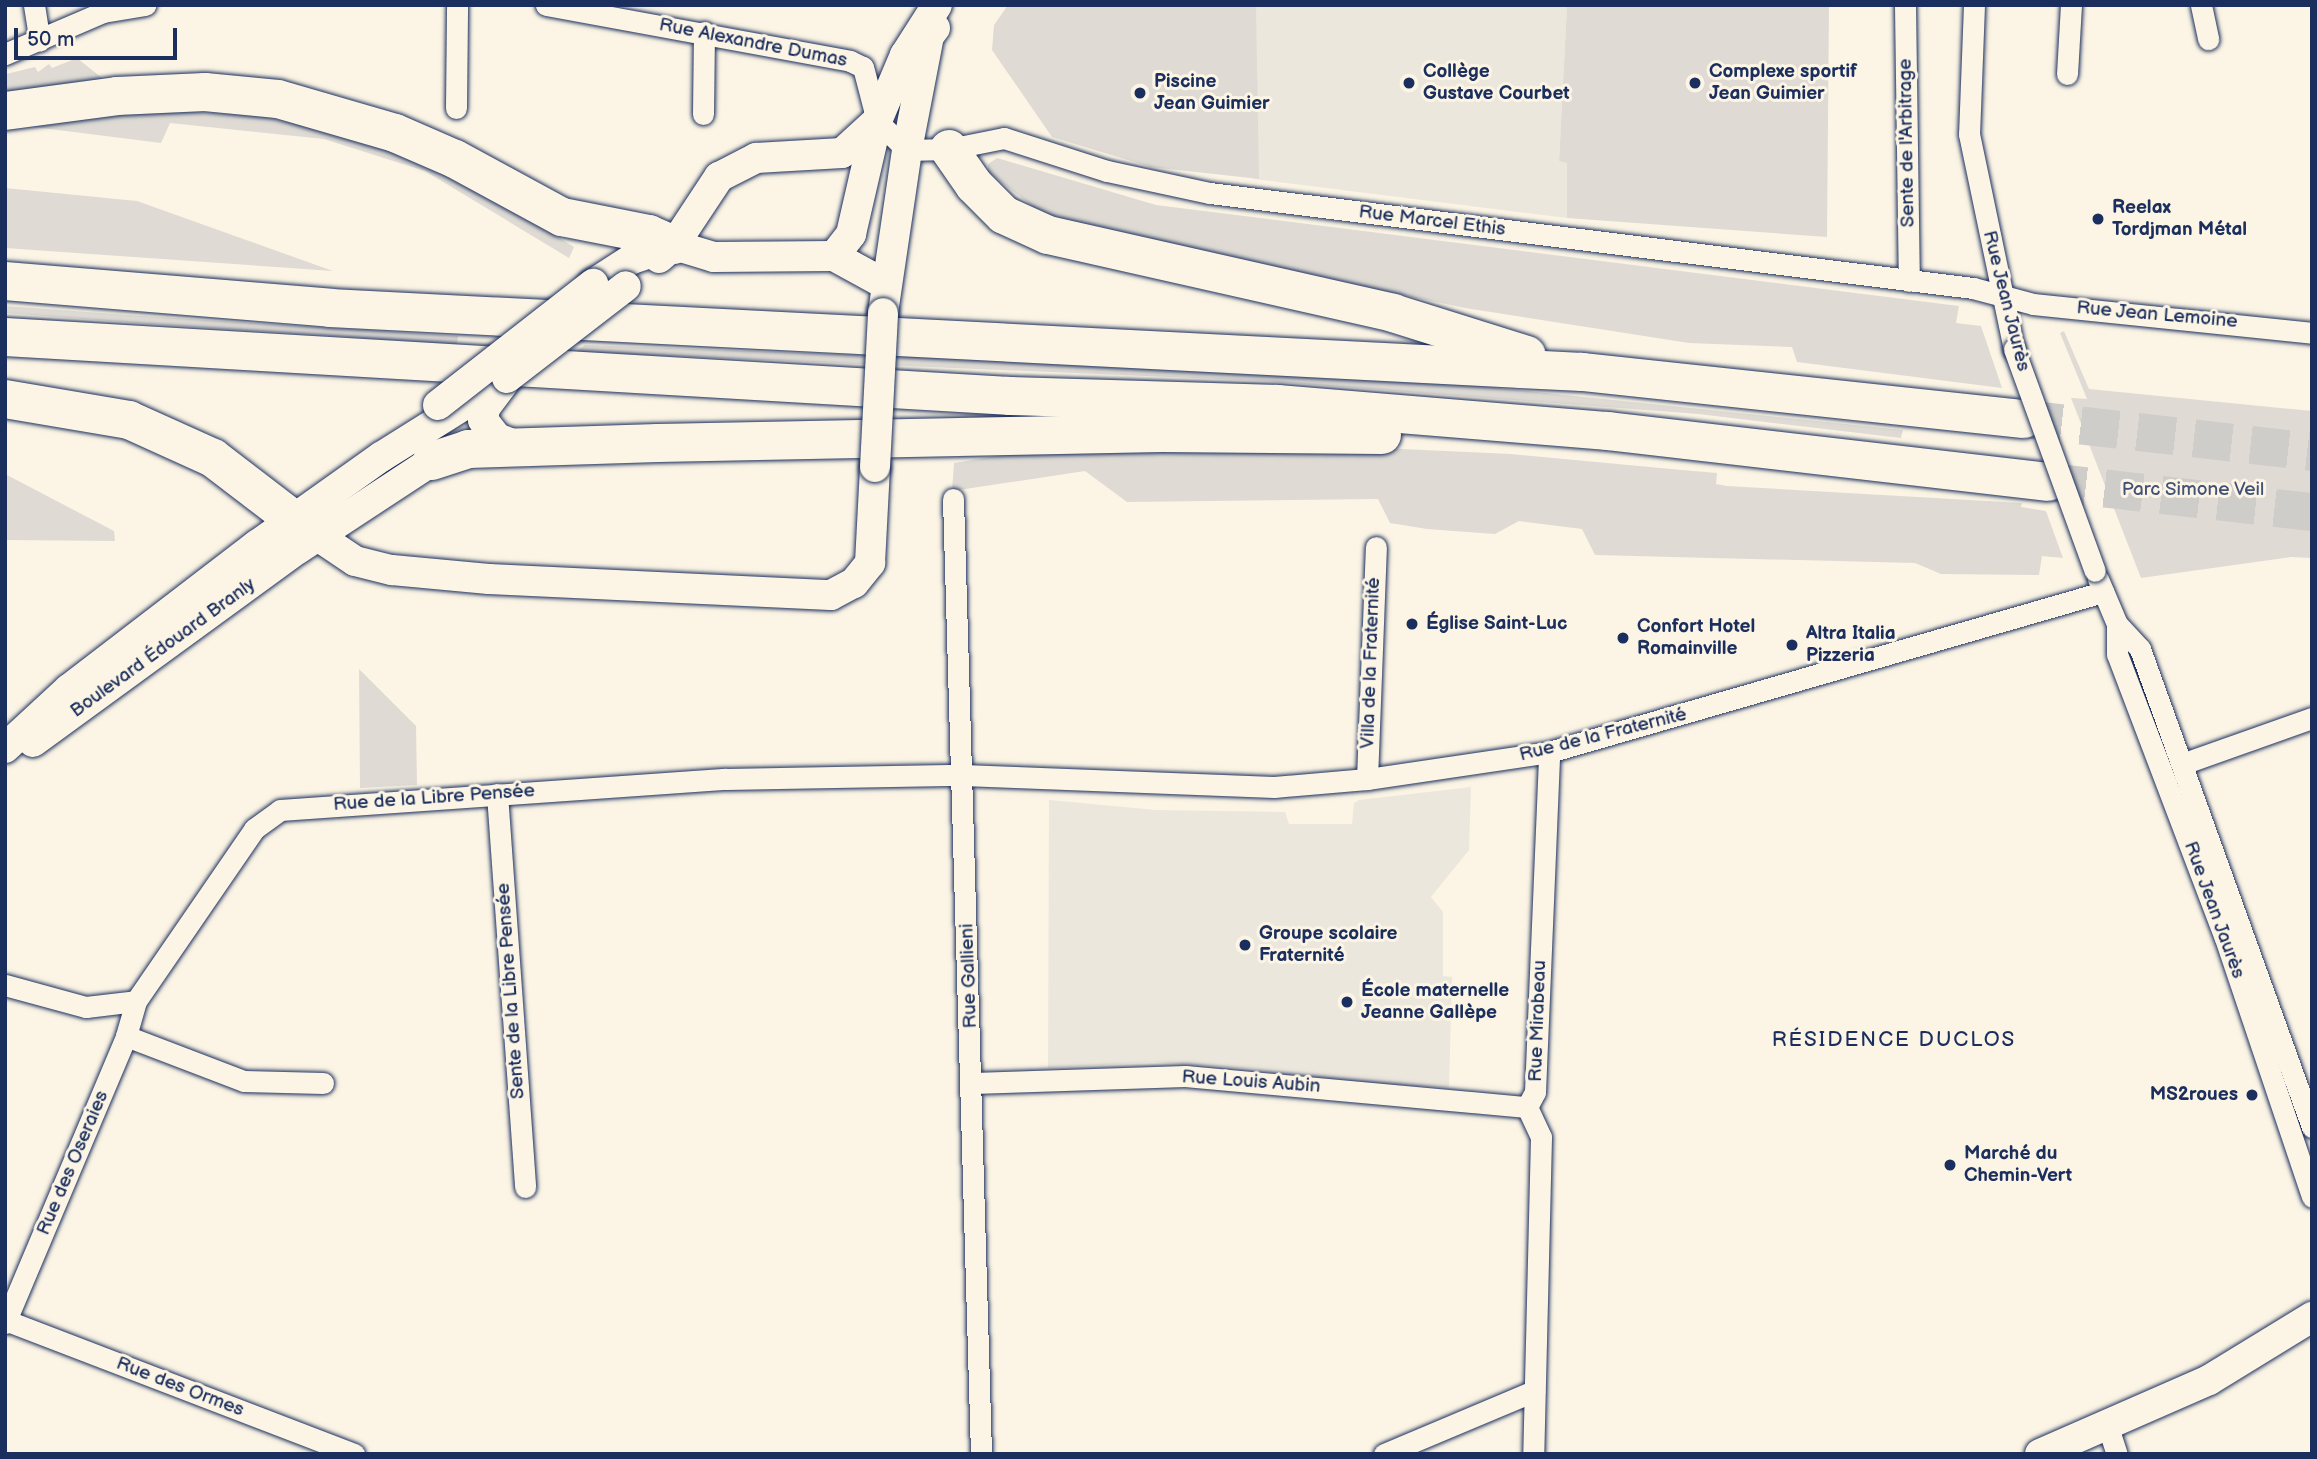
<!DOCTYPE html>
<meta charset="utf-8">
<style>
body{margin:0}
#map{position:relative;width:2317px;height:1459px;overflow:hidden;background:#fcf5e5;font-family:"Balsamiq Sans",sans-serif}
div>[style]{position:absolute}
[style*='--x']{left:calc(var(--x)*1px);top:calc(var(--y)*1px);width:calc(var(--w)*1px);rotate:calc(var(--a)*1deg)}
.built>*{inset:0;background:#ece7dc}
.green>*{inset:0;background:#dfdbd4}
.highway-tunnel>*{height:38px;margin-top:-19px;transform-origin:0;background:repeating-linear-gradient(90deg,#cfcdca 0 38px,transparent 0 57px)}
.roads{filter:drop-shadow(0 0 2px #1b2f5e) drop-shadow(0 0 2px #1b2f5e)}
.street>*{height:21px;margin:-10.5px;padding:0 10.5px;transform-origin:10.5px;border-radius:10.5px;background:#fcf5e5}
.secondary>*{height:30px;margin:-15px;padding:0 15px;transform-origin:15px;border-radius:15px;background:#fcf5e5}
.highway>*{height:38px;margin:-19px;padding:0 19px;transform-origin:19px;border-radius:19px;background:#fcf5e5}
.bridges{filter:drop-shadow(0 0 2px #1b2f5e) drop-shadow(0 0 2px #1b2f5e)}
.street-bridge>*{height:21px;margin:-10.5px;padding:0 10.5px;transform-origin:10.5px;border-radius:10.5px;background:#fcf5e5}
.secondary-bridge>*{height:30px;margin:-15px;padding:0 15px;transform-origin:15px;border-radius:15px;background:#fcf5e5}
.dots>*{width:19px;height:19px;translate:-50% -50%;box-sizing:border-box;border:4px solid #fcf5e5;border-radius:50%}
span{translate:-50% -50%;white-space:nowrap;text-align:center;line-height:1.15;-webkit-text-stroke:6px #fcf5e5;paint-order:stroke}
.street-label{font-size:19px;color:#1b2f5e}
.poi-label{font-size:19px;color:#1b2f5e;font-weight:700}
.left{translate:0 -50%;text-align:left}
.right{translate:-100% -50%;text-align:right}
.park-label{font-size:19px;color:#425176}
.neighbourhood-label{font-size:21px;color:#1b2f5e;letter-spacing:2px}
.frame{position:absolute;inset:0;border:7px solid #1b2f5e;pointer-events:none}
.scale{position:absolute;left:14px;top:28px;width:163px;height:32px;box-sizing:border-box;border:4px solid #1b2f5e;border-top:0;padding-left:9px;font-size:21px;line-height:24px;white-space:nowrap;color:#1b2f5e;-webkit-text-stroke:5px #fcf5e5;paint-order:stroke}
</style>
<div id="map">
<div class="built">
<i style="clip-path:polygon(1256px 5px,1567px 5px,1559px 161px,1567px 162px,1567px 218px,1254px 179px)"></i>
<i style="clip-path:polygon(1471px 787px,1469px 850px,1431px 897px,1443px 912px,1443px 976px,1452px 977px,1449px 1087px,1318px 1083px,1255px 1069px,1153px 1062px,1048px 1068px,1049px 800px,1156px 810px,1285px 812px,1289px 824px,1352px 824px,1354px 803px,1359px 800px)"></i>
</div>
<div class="green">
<i style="clip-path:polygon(1008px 5px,1256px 5px,1259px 179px,1151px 167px,1052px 137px,992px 50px,994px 25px)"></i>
<i style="clip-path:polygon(1567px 5px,1829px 5px,1827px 237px,1567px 218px,1567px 163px,1559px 161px)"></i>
<i style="clip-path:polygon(77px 58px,112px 86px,242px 85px,315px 95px,384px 113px,489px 156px,578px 207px,607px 212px,593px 218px,418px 130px,314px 100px,261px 91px,173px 87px,5px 100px,6px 74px,35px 67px,38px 72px,49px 64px,52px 68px)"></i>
<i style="clip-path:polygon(157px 110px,255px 115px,360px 137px,457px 175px,574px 247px,569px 258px,425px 171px,324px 139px,170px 123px,161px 143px,18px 125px)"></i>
<i style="clip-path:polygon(997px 158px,1156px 205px,1959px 306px,1956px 323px,1981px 326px,2002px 388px,1797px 362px,1792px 347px,1689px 343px,1465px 308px,1125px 237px,1040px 212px,988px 172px,988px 164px)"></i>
<i style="clip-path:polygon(5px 188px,137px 201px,333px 271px,5px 248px)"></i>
<i style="clip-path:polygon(5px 306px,128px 315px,458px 336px,457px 344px,150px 324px,5px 313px)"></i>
<i style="clip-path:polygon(2064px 331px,2089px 389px,2312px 411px,2312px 558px,2291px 557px,2141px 578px,2071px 398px,2087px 399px,2060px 333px)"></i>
<i style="clip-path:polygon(585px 345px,1186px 367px,1450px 383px,1903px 430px,1901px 438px,1698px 414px,1264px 381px,576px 352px)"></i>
<i style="clip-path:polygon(1380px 448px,1511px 454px,1682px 470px,1717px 473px,1716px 484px,1727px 486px,2022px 503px,2021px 507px,2046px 511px,2063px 558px,2042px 556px,2039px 575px,1941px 574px,1915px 563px,1595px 555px,1582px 529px,1519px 521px,1495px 534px,1427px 529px,1390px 523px,1378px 499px,1127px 502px,1085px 471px,952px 491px,954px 463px,1034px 450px)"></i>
<i style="clip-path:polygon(5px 474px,114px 531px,115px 541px,5px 540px)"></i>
<i style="clip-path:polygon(359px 669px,416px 726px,417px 785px,360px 788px)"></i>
</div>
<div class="highway-tunnel">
<i style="--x:2024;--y:419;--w:290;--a:6.5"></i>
<i style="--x:2048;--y:482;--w:266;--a:6.5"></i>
</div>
<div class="roads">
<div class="street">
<i style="--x:34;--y:5;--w:36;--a:81"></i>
<i style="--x:546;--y:5;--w:309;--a:10.4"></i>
<i style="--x:850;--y:61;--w:14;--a:25"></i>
<i style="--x:863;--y:67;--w:56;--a:75.5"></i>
<i style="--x:877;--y:121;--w:42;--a:44"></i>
<i style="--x:907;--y:150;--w:42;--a:-1.4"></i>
<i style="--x:949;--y:149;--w:56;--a:-11.3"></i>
<i style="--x:1004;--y:138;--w:108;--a:17.8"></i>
<i style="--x:1107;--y:171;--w:105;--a:12.1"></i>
<i style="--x:1210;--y:193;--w:769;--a:7.1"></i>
<i style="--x:1973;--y:288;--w:62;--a:14.9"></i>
<i style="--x:2033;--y:304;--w:281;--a:5.9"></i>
<i style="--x:1905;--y:5;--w:276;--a:89.2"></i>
<i style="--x:1974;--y:5;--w:129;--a:92.2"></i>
<i style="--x:1969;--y:134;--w:220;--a:78.2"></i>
<i style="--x:2201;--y:5;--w:35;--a:78"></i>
<i style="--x:5;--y:54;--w:107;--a:-23.2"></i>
<i style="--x:103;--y:12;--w:43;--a:-9.5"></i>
<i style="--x:2067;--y:74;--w:69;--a:-86.7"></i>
<i style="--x:456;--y:108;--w:103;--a:-89.4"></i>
<i style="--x:703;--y:114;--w:82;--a:-89.3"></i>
<i style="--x:953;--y:499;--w:955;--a:88.32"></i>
<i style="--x:2098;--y:579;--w:49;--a:67.1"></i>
<i style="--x:2117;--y:624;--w:34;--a:47"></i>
<i style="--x:2140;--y:649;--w:508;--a:70.21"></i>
<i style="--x:2117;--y:624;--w:30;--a:90"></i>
<i style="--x:2117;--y:654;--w:304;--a:69.2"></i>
<i style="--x:2225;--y:938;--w:273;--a:71.4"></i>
<i style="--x:2182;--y:764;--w:138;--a:-19.5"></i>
<i style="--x:1367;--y:779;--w:232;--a:-87.8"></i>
<i style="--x:497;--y:794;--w:394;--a:85.9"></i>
<i style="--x:5;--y:985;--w:84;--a:15.2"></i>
<i style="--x:86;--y:1007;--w:50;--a:-6.8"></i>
<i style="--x:126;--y:1036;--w:126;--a:20.9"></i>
<i style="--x:244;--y:1081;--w:79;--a:1.5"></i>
<i style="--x:973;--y:1083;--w:212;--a:-1.9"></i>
<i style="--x:1185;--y:1076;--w:343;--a:5.2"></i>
<i style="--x:1527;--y:1107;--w:17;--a:-62"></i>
<i style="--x:1535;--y:1092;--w:340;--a:-87.6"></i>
<i style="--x:1527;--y:1107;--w:33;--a:65"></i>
<i style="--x:1541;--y:1137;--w:317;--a:91.4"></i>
<i style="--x:5;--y:1320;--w:374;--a:21"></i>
<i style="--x:5;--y:1323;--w:311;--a:-67.1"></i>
<i style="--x:126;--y:1036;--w:36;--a:-74"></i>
<i style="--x:136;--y:1001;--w:209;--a:-55.5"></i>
<i style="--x:254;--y:829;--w:32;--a:-36"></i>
<i style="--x:280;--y:810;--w:447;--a:-4"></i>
<i style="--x:726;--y:779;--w:237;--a:-1"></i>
<i style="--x:963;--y:775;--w:311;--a:2.2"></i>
<i style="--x:1274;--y:787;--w:93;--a:-4.9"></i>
<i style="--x:1367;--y:779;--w:184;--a:-8.4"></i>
<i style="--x:1549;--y:752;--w:577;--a:-16.11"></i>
<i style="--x:2108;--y:1427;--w:28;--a:72"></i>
<i style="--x:1384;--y:1454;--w:163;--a:-22.8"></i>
</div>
<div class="secondary">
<i style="--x:834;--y:256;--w:58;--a:28.8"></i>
<i style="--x:659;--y:258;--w:20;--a:-41"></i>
<i style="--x:674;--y:245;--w:82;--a:-56.5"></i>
<i style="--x:719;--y:177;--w:42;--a:-27.2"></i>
<i style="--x:756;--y:158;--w:86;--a:-3.3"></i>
<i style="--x:842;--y:153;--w:47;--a:-42.4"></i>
<i style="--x:593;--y:284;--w:46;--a:-32.7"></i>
<i style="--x:632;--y:259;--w:44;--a:-18.4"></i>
<i style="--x:674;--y:245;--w:42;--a:16.7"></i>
<i style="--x:714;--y:257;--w:120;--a:-0.5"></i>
<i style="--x:834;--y:256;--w:28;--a:-52"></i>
<i style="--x:851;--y:234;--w:116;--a:-77"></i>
<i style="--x:877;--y:121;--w:72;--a:-67"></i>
<i style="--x:905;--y:55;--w:59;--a:-57.4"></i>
<i style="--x:883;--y:313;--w:165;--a:-81.6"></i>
<i style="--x:907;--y:150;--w:116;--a:-79.1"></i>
<i style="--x:929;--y:36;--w:10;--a:-53"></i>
<i style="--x:503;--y:384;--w:30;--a:127"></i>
<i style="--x:485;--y:408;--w:12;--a:99"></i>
<i style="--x:483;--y:420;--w:23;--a:52"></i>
<i style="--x:497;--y:438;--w:25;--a:21"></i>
<i style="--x:294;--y:520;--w:73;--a:33.9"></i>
<i style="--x:355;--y:561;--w:38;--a:14"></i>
<i style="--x:392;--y:570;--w:97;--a:5.3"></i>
<i style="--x:489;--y:579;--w:342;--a:2.7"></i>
<i style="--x:831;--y:595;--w:26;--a:-28"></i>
<i style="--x:854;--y:583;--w:26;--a:-51"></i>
<i style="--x:870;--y:563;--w:96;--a:-87"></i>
<i style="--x:33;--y:742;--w:328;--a:-36.1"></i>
<i style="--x:298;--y:549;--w:160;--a:-33.3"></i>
<i style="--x:5;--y:748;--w:87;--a:-42.7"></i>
<i style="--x:69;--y:689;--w:237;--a:-37.5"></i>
<i style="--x:257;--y:545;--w:152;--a:-35.4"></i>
<i style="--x:381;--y:457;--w:149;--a:-32.1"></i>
<i style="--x:2040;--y:1454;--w:184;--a:-23.6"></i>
<i style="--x:2209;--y:1380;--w:121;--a:-31.5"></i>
</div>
<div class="highway">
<i style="--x:5;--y:111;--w:113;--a:-7.6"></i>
<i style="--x:117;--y:96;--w:88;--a:-2.6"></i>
<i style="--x:205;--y:92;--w:73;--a:5.5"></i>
<i style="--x:278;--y:99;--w:122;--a:16.2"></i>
<i style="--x:395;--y:133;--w:65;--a:23.4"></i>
<i style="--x:455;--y:159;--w:122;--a:28.5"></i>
<i style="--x:562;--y:217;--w:89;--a:11.1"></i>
<i style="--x:649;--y:234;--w:27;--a:24"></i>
<i style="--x:949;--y:149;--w:44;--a:55.2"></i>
<i style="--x:974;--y:185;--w:42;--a:45"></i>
<i style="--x:1004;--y:215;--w:48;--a:24.4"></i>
<i style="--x:1048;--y:235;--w:354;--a:12.7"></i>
<i style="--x:1393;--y:313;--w:140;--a:17.4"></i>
<i style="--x:5;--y:281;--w:326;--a:4.7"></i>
<i style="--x:330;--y:308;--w:1254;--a:2.93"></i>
<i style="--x:1582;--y:372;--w:444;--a:6.1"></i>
<i style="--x:5;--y:337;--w:1007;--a:3.36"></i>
<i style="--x:1010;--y:396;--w:268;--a:1.7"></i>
<i style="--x:1278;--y:404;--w:331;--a:4.7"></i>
<i style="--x:1608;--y:431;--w:443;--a:6.6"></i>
<i style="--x:5;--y:399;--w:126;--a:9.6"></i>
<i style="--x:129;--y:420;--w:92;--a:24.3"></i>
<i style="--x:213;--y:458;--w:102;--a:37.4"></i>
<i style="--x:432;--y:461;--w:38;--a:-18"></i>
<i style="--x:468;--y:449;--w:190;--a:-1.8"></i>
<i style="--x:658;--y:443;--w:504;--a:-1.14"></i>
<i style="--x:1162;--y:433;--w:220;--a:0.5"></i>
</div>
</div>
<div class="bridges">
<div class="street-bridge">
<i style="--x:2014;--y:349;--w:236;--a:70"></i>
</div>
<div class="secondary-bridge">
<i style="--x:507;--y:378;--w:150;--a:-37.7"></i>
<i style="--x:438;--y:405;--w:197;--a:-38"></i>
<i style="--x:875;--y:467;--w:154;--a:-87"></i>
</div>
</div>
<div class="dots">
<i style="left:1409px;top:83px;background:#1b2f5e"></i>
<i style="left:1695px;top:83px;background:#1b2f5e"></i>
<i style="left:1140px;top:93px;background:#1b2f5e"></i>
<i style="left:2098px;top:219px;background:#1b2f5e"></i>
<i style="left:1412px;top:624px;background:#1b2f5e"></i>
<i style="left:1623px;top:638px;background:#1b2f5e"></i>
<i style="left:1792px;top:645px;background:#1b2f5e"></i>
<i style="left:1245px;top:945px;background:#1b2f5e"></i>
<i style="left:1347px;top:1002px;background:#1b2f5e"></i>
<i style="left:2252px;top:1095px;background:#1b2f5e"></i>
<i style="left:1950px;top:1165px;background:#1b2f5e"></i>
</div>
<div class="street-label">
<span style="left:753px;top:43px;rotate:11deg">Rue Alexandre Dumas</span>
<span style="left:1907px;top:143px;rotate:-91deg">Sente de l'Arbitrage</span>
<span style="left:1432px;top:221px;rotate:7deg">Rue Marcel Ethis</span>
<span style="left:2006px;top:301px;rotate:76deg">Rue Jean Jaurès</span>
<span style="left:2157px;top:315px;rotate:5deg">Rue Jean Lemoine</span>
<span style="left:163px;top:648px;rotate:-36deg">Boulevard Édouard Branly</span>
<span style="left:1371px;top:663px;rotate:-88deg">Villa de la Fraternité</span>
<span style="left:1603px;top:735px;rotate:-14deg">Rue de la Fraternité</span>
<span style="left:434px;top:798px;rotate:-4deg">Rue de la Libre Pensée</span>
<span style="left:2214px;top:910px;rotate:70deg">Rue Jean Jaurès</span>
<span style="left:969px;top:976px;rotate:-92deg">Rue Gallieni</span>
<span style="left:511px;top:991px;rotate:-94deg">Sente de la Libre Pensée</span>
<span style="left:1538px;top:1021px;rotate:-88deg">Rue Mirabeau</span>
<span style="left:1251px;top:1082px;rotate:4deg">Rue Louis Aubin</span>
<span style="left:73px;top:1163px;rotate:-67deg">Rue des Oseraies</span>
<span style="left:180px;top:1387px;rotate:21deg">Rue des Ormes</span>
</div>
<div class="poi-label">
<span class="left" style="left:1423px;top:83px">Collège<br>Gustave Courbet</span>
<span class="left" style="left:1709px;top:83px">Complexe sportif<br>Jean Guimier</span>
<span class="left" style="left:1154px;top:93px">Piscine<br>Jean Guimier</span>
<span class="left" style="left:2112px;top:219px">Reelax<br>Tordjman Métal</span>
<span class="left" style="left:1426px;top:624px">Église Saint-Luc</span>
<span class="left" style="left:1637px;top:638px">Confort Hotel<br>Romainville</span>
<span class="left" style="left:1806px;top:645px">Altra Italia<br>Pizzeria</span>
<span class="left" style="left:1259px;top:945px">Groupe scolaire<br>Fraternité</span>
<span class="left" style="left:1361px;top:1002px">École maternelle<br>Jeanne Gallèpe</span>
<span class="right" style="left:2238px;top:1095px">MS2roues</span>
<span class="left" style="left:1964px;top:1165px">Marché du<br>Chemin-Vert</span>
</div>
<div class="park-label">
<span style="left:2193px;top:490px">Parc Simone Veil</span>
</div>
<div class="neighbourhood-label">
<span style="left:1894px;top:1040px">RÉSIDENCE DUCLOS</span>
</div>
<div class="frame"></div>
<div class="scale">50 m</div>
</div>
